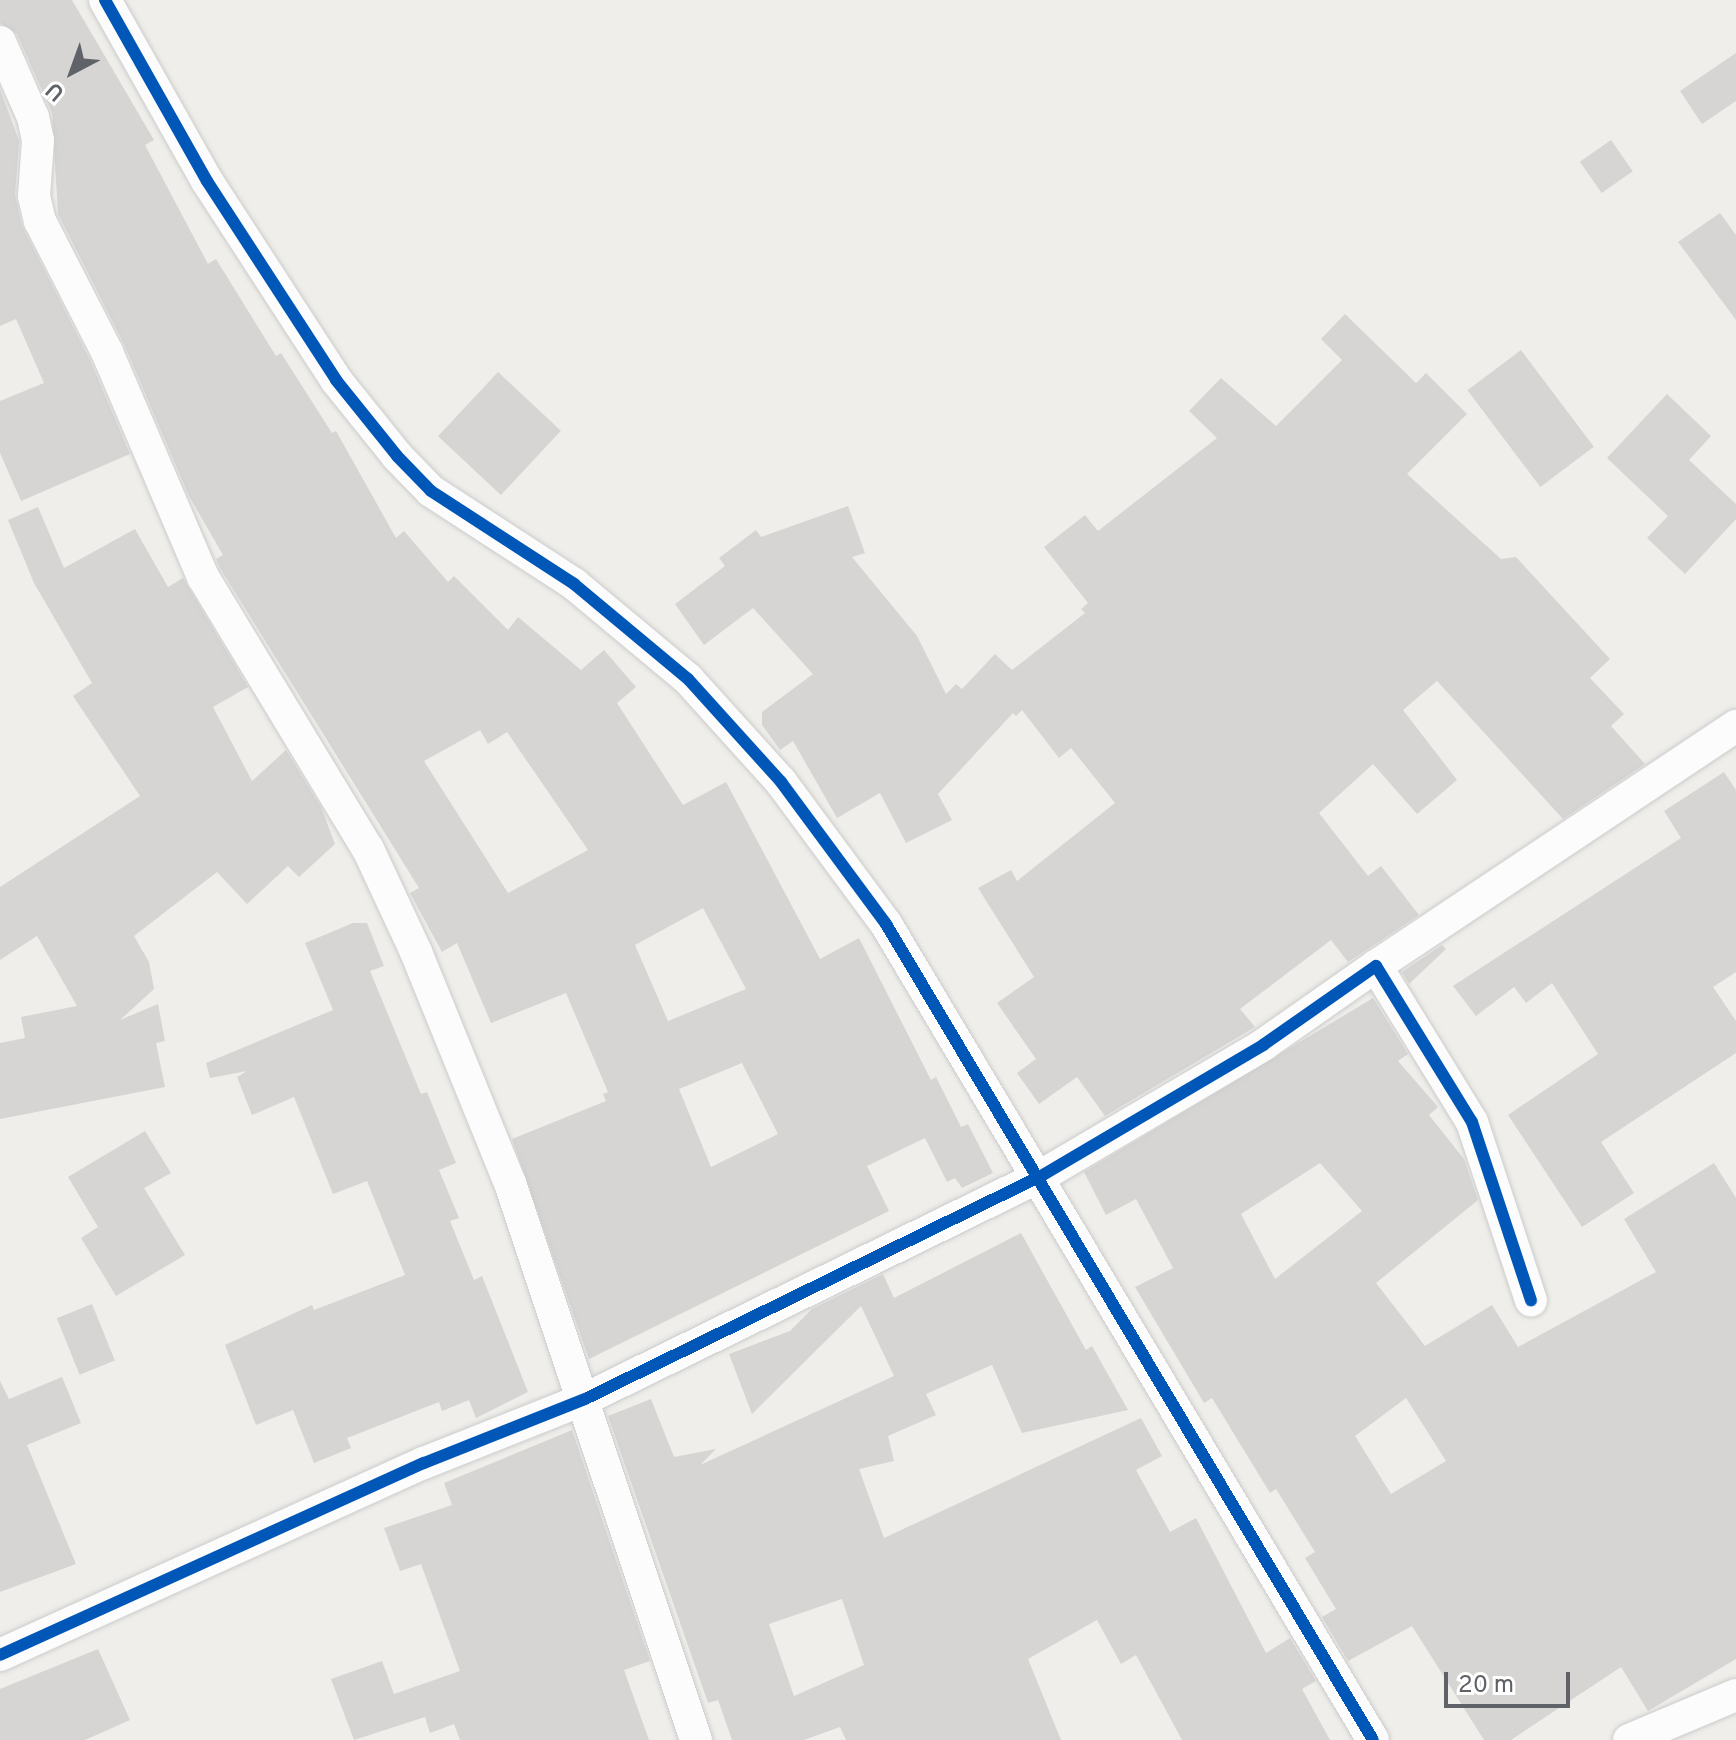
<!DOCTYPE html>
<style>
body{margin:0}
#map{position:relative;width:1736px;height:1740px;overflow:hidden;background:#efeeea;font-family:Overpass,sans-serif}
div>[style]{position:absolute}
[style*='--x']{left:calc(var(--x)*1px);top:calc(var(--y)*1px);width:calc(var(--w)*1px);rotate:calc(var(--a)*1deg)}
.building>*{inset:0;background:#d6d5d3;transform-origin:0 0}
.roads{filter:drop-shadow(0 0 2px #cbcccc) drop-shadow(0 0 2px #cbcccc)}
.street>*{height:32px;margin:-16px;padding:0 16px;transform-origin:16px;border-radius:16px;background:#fdfcfc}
.cycleway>*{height:12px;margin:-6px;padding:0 6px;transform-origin:6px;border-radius:6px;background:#0057b8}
span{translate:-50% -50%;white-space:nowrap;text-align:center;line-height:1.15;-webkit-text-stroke:6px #fff;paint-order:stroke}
.north{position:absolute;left:32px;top:32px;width:80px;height:80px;-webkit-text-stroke:6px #fff;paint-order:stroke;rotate:221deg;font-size:22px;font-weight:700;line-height:32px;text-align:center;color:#5f6368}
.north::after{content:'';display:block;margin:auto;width:28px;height:36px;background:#5f6368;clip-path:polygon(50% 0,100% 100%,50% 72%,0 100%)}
.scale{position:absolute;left:1444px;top:1672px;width:126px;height:36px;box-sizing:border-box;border:4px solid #5f6368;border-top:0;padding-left:10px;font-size:24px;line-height:28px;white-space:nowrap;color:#5f6368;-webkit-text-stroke:6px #fff;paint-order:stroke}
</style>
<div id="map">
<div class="building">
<i style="clip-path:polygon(evenodd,0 0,72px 0,154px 140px,145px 145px,208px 264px,216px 259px,276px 356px,281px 353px,332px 433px,336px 431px,396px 538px,404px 531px,448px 582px,454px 576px,508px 630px,518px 617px,581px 670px,604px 650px,636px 687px,617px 703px,683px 805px,726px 782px,820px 959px,859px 938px,931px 1080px,936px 1077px,961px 1127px,968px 1124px,993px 1173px,962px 1188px,955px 1178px,947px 1182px,925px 1138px,867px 1166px,889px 1211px,589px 1359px,512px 1139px,606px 1101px,603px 1094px,608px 1092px,566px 993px,491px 1023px,457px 943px,442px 952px,410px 893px,419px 888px,220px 568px,216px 559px,223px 555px,189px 496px,124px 344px,58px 214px,52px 113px,17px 34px,0 23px,0 0,480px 730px,488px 744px,507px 732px,588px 850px,508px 893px,424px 761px,480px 730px,0 0,703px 908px,746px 989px,668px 1021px,635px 945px,703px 908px,0 0,742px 1063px,778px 1134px,711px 1167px,679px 1089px,742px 1063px)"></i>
<i style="clip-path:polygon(1736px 53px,1736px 101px,1702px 124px,1680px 91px)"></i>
<i style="clip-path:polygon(0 89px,19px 141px,15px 195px,22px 226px,90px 360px,130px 454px,21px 501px,0 453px,0 401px,44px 383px,16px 319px,0 326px)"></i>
<i style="left:1611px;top:140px;width:38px;height:38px;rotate:55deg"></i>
<i style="clip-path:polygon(1720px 213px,1736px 235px,1736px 320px,1678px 242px)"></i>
<i style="clip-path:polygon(1345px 314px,1416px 383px,1426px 373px,1467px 414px,1407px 474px,1501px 559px,1516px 557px,1610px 659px,1590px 678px,1624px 714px,1611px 726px,1645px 764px,1563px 819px,1437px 681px,1403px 710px,1457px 780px,1417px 814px,1373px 764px,1319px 813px,1368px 876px,1381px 866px,1419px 915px,1348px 962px,1331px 940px,1240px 1009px,1255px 1027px,1105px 1116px,1077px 1077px,1039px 1104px,1017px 1073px,1036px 1059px,997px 1003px,1034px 977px,978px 888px,1011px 870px,1017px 881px,1115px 803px,1071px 748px,1059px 758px,1022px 710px,1016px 716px,1013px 713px,938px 794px,952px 820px,906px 843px,880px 793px,837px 818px,793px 741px,780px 750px,762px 725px,762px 712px,813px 674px,753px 608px,704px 645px,675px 604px,725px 566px,719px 558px,756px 530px,761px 537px,848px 506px,865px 553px,852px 557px,917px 636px,946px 694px,956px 684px,962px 689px,995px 654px,1012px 670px,1085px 613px,1081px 609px,1088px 603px,1044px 547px,1085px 515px,1098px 531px,1217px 438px,1189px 411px,1221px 378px,1276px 426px,1342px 360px,1321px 339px)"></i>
<i style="left:1521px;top:350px;width:121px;height:67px;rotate:53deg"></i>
<i style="left:498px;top:372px;width:86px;height:88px;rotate:43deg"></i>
<i style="clip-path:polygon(1667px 394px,1711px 436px,1689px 460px,1736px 504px,1736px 519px,1685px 574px,1647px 538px,1668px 516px,1607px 458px)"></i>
<i style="clip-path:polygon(38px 507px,64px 568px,135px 529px,168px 587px,183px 578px,248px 687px,213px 707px,252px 781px,286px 750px,321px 807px,335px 844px,299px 877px,288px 866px,247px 904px,217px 872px,134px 936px,149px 962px,154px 989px,120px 1020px,158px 1004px,165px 1041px,156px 1043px,165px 1087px,0 1119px,0 1043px,25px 1038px,21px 1017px,77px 1006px,37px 936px,0 960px,0 887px,140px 796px,73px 696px,92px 683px,34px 583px,8px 520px)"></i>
<i style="clip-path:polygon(1724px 772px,1736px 790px,1736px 972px,1713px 987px,1736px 1021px,1736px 1053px,1601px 1142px,1634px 1193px,1582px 1227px,1508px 1115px,1598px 1054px,1552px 983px,1526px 1003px,1514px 987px,1476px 1016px,1453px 986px,1681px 838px,1664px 811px)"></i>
<i style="clip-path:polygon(353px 923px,367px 923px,384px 966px,370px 971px,421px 1094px,427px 1092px,456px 1163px,439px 1170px,459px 1218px,450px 1221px,474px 1280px,482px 1276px,528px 1392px,476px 1418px,469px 1400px,442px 1411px,439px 1402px,347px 1438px,351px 1448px,314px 1463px,293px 1410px,256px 1425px,225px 1345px,312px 1305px,314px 1310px,405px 1275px,367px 1181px,333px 1194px,294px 1097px,252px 1115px,237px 1077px,247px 1071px,210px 1078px,206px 1063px,333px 1010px,305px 943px)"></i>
<i style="clip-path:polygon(1442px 945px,1446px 949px,1409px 984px,1402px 972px)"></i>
<i style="clip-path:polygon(evenodd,1373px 998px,1408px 1054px,1398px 1061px,1438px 1107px,1429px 1115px,1464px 1159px,1478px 1200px,1376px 1283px,1425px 1346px,1492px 1305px,1518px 1347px,1656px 1272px,1624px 1219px,1714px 1163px,1736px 1198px,1736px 1659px,1648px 1711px,1621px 1667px,1511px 1740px,1484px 1740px,1412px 1626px,1348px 1661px,1322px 1617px,1336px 1609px,1305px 1558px,1315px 1552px,1276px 1489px,1270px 1493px,1212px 1398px,1204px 1403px,1135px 1287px,1173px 1268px,1136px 1199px,1106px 1215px,1084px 1172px,1373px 998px,1320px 1163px,1362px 1211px,1275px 1279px,1241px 1214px,1320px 1163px,1373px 998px,1406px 1398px,1446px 1461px,1391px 1494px,1355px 1436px,1406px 1398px)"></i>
<i style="clip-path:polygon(145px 1131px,171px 1173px,144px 1188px,185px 1255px,116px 1296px,81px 1238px,98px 1227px,68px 1177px)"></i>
<i style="clip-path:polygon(evenodd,1021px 1233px,1086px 1350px,1092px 1346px,1128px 1410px,1022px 1433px,992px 1365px,926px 1394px,936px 1415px,888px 1436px,894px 1461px,859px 1469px,884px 1538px,1141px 1418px,1162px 1456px,1136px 1470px,1170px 1532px,1196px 1518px,1266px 1653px,1290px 1638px,1316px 1681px,1302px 1689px,1330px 1740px,1182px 1740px,1136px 1655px,1121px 1664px,1097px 1620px,1028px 1659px,1061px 1740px,846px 1740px,840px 1727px,804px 1740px,732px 1740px,718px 1700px,708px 1703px,608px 1416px,651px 1399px,674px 1457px,716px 1449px,700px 1465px,894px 1376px,861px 1306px,752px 1414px,729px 1354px,790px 1331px,812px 1309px,883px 1274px,894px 1298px,1021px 1233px,842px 1599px,864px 1665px,794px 1696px,769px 1624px,842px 1599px)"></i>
<i style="left:92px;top:1304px;width:61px;height:38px;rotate:68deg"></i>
<i style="clip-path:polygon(62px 1377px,81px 1423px,27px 1445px,76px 1564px,0 1592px,0 1381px,9px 1399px)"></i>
<i style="clip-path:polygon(572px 1430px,650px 1661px,624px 1670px,649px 1740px,460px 1740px,454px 1724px,430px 1733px,425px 1717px,354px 1740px,331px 1679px,382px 1661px,394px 1694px,460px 1671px,421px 1564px,400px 1571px,384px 1528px,452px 1505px,444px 1483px)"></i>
<i style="clip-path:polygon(98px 1649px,130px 1720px,85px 1740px,0 1740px,0 1689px)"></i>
</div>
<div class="roads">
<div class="street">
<i style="--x:105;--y:0;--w:208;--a:60.6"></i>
<i style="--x:207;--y:181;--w:237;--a:57"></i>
<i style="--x:336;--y:380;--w:97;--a:51.2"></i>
<i style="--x:397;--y:456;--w:49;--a:45.8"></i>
<i style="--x:431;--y:491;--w:171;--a:33"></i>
<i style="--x:574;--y:584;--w:148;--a:39.8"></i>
<i style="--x:688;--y:679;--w:139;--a:47.9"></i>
<i style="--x:781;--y:782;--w:177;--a:53.5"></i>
<i style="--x:886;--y:924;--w:950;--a:59.17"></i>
<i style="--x:0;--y:42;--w:82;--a:66.3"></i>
<i style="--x:33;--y:117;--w:24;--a:78"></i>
<i style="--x:38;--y:140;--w:56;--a:94.1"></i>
<i style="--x:34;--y:196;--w:26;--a:77"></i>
<i style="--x:40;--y:221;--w:147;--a:62.9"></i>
<i style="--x:107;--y:352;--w:245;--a:66.9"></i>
<i style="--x:203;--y:577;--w:318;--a:58.8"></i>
<i style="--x:368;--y:849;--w:114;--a:65"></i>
<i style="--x:416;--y:952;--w:249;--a:67.9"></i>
<i style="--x:510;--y:1183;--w:587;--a:71.53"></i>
<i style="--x:1376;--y:966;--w:433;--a:-33.7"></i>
<i style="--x:0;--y:1655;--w:465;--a:-24.4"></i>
<i style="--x:424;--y:1463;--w:173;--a:-21.7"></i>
<i style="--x:585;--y:1399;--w:508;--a:-26.06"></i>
<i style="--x:1041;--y:1176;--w:258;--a:-30.5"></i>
<i style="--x:1263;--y:1045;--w:138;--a:-35"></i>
<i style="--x:1376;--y:966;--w:183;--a:58.4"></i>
<i style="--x:1472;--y:1122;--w:188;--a:71.7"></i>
<i style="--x:1629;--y:1740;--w:116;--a:-22.8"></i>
</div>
</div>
<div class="cycleway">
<i style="--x:105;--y:0;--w:208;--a:60.6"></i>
<i style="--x:207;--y:181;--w:237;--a:57"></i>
<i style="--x:336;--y:380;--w:97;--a:51.2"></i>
<i style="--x:397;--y:456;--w:49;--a:45.8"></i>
<i style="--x:431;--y:491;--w:171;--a:33"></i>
<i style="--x:574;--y:584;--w:148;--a:39.8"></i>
<i style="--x:688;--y:679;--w:139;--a:47.9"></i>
<i style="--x:781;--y:782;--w:177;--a:53.5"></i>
<i style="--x:886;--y:924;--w:950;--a:59.17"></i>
<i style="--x:0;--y:1655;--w:465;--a:-24.4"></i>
<i style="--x:424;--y:1463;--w:173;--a:-21.7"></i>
<i style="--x:585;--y:1399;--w:508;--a:-26.06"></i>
<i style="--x:1041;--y:1176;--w:258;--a:-30.5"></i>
<i style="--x:1263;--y:1045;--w:138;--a:-35"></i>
<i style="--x:1376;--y:966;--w:183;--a:58.4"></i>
<i style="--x:1472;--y:1122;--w:188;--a:71.7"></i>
</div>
<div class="north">U</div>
<div class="scale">20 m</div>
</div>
